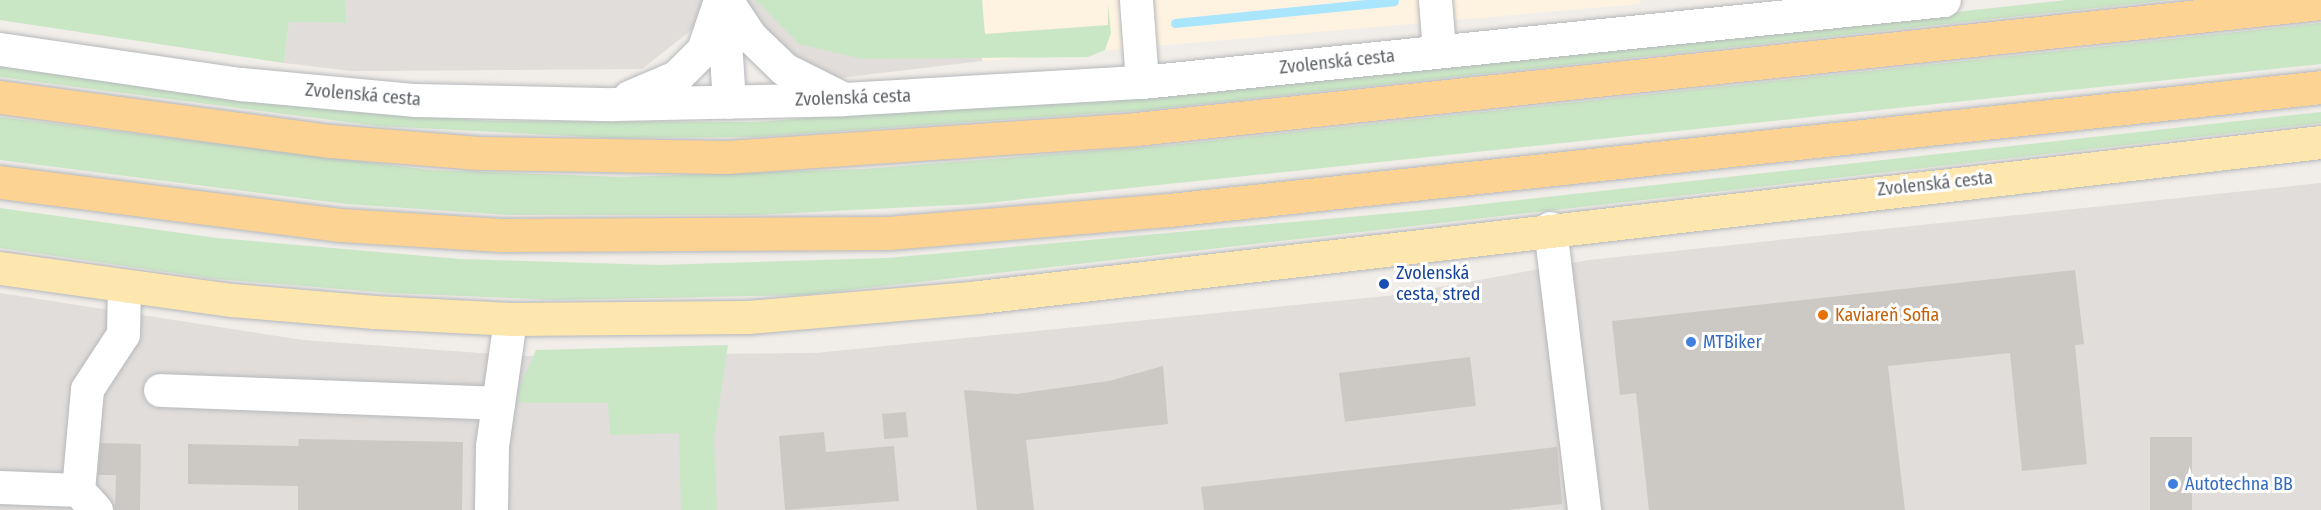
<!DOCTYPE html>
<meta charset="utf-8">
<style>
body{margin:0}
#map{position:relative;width:2321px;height:510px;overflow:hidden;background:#f1ede8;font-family:"Fira Sans Condensed",sans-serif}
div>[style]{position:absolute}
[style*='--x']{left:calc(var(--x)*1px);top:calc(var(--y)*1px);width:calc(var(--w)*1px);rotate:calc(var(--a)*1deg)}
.commercial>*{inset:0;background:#fef3e0}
.industrial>*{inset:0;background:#e0ddda}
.green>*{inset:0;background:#cae7c5}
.stream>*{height:9px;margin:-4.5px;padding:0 4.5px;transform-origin:4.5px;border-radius:4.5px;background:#aae5fe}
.building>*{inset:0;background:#ccc8c4;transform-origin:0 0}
.roads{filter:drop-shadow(0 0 2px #b5b8bc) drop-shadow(0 0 2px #b5b8bc)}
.minor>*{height:33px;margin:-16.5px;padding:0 16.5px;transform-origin:16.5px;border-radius:16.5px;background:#fff}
.major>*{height:33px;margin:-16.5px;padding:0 16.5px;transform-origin:16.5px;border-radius:16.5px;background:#fee7af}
.highway>*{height:33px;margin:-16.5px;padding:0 16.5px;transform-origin:16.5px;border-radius:16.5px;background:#fcd393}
.dots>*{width:16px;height:16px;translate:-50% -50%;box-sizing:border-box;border:3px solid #fff;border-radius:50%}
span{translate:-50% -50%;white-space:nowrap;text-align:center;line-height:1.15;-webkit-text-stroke:6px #fff;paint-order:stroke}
.street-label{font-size:18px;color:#5f6468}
.transit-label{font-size:18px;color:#164399}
.left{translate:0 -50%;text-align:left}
.food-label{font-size:18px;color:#c56008}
.shop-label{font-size:18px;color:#366cbe}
</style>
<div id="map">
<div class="commercial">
<i style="clip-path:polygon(979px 0,1640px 0,1640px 4px,982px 61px)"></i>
</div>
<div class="industrial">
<i style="clip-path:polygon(345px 0,979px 0,982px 61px,814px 81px,704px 20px,642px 69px,351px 71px,284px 63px,289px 22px,347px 23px)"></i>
<i style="clip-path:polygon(2321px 183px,2321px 510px,0 510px,0 293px,303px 340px,521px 356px,815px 353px,1396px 295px,1589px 260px)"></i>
</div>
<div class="green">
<i style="clip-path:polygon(0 0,345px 0,347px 23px,289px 22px,284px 63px,0 20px)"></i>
<i style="clip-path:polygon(755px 0,982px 0,985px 34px,1108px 25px,1108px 4px,1111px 33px,1105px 50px,1088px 57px,862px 59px,799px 44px)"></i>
<i style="clip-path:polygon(2066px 0,2170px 0,1147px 110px,754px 137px,611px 138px,378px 126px,0 77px,0 64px,380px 113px,489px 121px,754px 122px,1359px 77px)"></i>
<i style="clip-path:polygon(2321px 23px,2321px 64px,976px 204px,753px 215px,509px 215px,346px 204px,0 160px,0 117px,431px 170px,622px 177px,863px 169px,1170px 145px)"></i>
<i style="clip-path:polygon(2321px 112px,2321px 123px,805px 295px,557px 300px,391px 293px,216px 279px,0 248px,0 208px,217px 238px,460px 259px,658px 265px,887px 258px,1428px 210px)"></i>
<i style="clip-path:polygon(728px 345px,714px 438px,717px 510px,681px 510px,679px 433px,610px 435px,608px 403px,520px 403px,519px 388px,536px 350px)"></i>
</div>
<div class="stream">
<i style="--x:1175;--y:23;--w:220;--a:-5.7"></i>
</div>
<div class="building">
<i style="clip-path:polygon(2075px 270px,2084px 344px,2075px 345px,2087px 464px,2022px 471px,2010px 353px,1888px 366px,1905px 510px,1649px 510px,1636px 393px,1620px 395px,1612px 321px)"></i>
<i style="left:1470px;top:357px;width:49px;height:132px;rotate:83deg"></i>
<i style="clip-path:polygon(1163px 366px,1168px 424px,1026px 440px,1034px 510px,977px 510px,964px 390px,1016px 394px,1109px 381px)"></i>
<i style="left:906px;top:412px;width:25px;height:24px;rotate:85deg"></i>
<i style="clip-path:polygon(824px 432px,826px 452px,894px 446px,899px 501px,785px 510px,779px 436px)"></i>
<i style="left:2150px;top:437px;width:42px;height:73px"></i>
<i style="clip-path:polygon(299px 439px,463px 442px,462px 510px,298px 510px,298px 486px,188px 484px,188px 444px,298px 446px)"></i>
<i style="clip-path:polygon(101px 443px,141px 444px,140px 510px,115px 510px,116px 475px,98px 475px)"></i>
<i style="clip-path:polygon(1557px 447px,1562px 504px,1507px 510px,1204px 510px,1201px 487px)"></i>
</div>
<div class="roads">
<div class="minor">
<i style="--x:726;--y:0;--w:43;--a:56.3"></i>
<i style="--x:750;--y:36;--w:47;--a:44.1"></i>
<i style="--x:784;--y:69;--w:63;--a:26.6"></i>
<i style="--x:1136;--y:0;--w:82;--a:85.8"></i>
<i style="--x:1435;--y:0;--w:51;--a:85.5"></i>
<i style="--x:723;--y:11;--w:91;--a:86.2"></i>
<i style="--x:0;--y:49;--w:244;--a:8.3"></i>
<i style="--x:241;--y:84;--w:175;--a:5.3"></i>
<i style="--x:415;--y:100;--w:198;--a:1.2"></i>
<i style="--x:613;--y:104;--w:231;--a:-1.2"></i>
<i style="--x:844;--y:99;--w:298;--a:-3.3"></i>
<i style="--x:1142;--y:82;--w:806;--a:-5.84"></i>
<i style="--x:629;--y:97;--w:51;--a:-23.1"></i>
<i style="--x:676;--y:77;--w:38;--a:-45"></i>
<i style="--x:703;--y:50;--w:53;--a:-71.2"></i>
<i style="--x:1550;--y:228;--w:284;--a:83.1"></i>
<i style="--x:160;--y:390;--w:338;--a:2.2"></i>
<i style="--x:0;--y:487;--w:78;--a:2.2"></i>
<i style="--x:78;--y:490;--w:101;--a:-84.9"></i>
<i style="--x:87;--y:389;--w:66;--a:-56.8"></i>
<i style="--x:123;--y:334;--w:47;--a:-88.8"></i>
<i style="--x:78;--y:490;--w:27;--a:48"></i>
<i style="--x:491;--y:510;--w:64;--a:-89.1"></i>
<i style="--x:492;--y:446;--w:128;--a:-81.9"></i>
</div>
<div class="major">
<i style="--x:0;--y:268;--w:234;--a:7.9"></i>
<i style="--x:232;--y:300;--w:143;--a:4.8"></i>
<i style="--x:374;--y:312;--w:136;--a:2.9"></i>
<i style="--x:510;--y:319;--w:238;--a:-0.5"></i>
<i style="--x:748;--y:317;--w:232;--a:-4.9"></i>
<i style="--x:979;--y:297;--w:1351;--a:-6.59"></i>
</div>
<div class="highway">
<i style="--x:0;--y:97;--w:333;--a:7.6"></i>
<i style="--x:330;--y:141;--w:149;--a:4.6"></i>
<i style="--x:479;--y:153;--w:248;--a:0.9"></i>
<i style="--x:727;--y:157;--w:410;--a:-3.9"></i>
<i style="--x:1136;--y:129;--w:1192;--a:-6.07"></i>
<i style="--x:0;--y:182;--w:344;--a:7.2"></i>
<i style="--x:341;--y:225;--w:160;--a:3.6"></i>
<i style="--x:501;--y:235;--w:387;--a:-0.3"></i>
<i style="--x:888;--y:233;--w:282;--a:-4.7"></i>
<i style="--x:1169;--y:210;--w:1159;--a:-6.09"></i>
</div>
</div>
<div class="dots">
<i style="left:1384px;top:284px;background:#1a4fb4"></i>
<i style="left:1823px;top:315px;background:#e8710a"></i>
<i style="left:1691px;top:342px;background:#3f7fe0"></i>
<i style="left:2173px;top:484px;background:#3f7fe0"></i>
</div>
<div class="street-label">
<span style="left:1337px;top:62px;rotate:-6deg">Zvolenská cesta</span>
<span style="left:363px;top:95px;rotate:5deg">Zvolenská cesta</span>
<span style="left:853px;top:98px;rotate:-2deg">Zvolenská cesta</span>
<span style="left:1935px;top:184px;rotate:-6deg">Zvolenská cesta</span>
</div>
<div class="transit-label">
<span class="left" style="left:1396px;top:284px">Zvolenská<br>cesta, stred</span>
</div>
<div class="food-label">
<span class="left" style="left:1835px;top:315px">Kaviareň Sofia</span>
</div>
<div class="shop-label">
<span class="left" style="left:1703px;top:342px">MTBiker</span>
<span class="left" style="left:2185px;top:484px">Autotechna BB</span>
</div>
</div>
